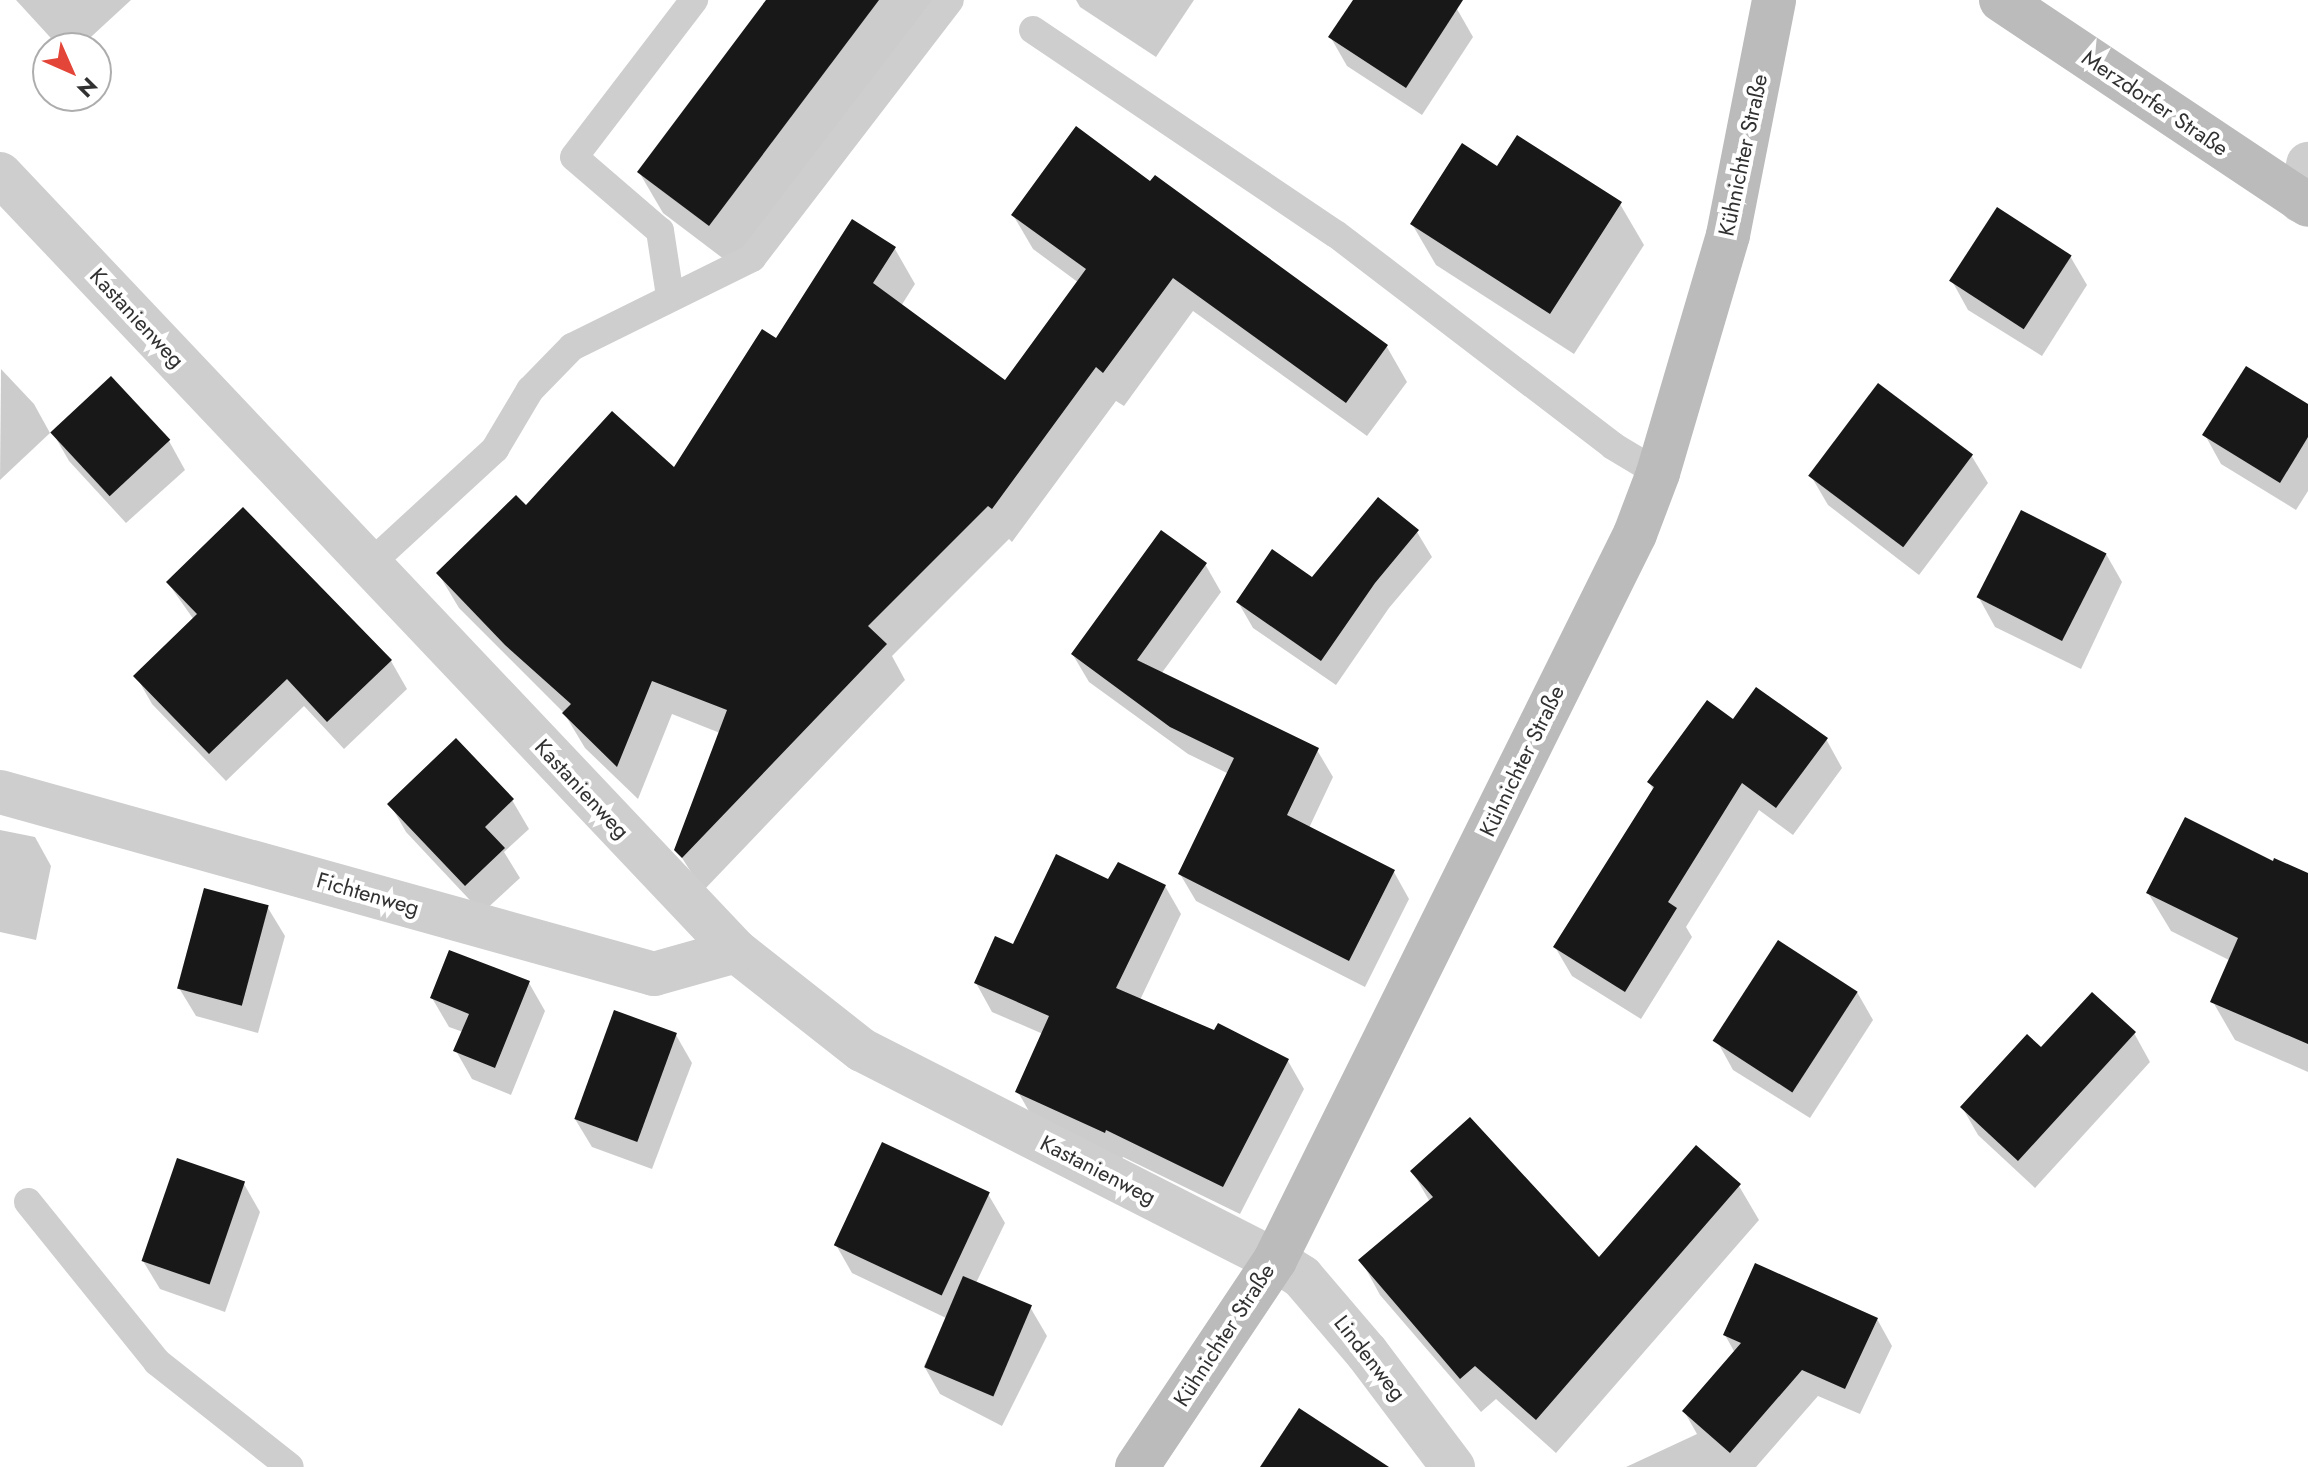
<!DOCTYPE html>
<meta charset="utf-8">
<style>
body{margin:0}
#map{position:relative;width:2308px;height:1467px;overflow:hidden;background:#fff;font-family:Jost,sans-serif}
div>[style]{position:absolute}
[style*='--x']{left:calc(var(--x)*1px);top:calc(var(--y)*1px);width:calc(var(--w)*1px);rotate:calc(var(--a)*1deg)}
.shadow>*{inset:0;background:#0003}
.building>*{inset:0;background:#181818;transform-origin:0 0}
.lane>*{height:28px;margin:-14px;padding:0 14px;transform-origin:14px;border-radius:14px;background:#cecece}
.street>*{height:44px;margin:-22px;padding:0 22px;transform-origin:22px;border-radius:22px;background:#cecece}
.secondary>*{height:44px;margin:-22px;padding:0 22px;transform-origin:22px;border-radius:22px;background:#bbb}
span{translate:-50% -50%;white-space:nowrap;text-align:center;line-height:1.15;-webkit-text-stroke:8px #fff;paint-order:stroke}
.street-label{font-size:22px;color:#313131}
.north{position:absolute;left:32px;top:32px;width:80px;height:80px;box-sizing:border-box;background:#fff;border:2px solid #adadad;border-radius:50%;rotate:135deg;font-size:22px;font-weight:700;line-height:32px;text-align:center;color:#313131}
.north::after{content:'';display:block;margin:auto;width:28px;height:36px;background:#e34639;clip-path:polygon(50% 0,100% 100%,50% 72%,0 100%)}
</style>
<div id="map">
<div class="shadow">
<i style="clip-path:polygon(16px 0,131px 0,79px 48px,60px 48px)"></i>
<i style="clip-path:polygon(768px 0,933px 0,733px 266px,663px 213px,639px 172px)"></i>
<i style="clip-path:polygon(1076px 0,1194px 0,1156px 57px,1080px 7px)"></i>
<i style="clip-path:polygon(1355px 0,1443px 0,1457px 9px,1473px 37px,1422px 115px,1347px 66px,1331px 38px)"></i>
<i style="clip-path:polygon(1498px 168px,1620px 204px,1644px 245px,1574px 354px,1436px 265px,1412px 224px)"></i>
<i style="clip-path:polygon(1155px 178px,1387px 347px,1407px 382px,1367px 436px,1193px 311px,1124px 406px,1116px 401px,1012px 542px,1009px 539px,892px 656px,905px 680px,703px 891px,677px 850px,720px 733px,672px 714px,638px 799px,585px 748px,564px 713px,459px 608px,438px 573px,526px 508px,674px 471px,777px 341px,853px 222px,895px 249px,915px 284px,901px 306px,1006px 383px,1079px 283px,1033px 249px,1013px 215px,1151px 184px)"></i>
<i style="clip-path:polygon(2070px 256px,2087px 285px,2042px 356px,1968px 310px,1952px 281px)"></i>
<i style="clip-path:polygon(1px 369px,34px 404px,50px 433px,0 480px)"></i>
<i style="clip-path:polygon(111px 379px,169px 441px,185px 470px,126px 523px,69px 461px,53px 433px)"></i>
<i style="clip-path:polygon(2308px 407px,2308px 491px,2296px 510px,2221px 464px,2205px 435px)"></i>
<i style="clip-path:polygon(1971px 455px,1988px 483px,1919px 575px,1828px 505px,1811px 476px)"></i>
<i style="clip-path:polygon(1417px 532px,1432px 557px,1389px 608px,1336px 685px,1253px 628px,1238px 602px,1312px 579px)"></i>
<i style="clip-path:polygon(2106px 554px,2122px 582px,2081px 669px,1995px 627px,1979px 598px)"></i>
<i style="clip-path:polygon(1205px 564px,1221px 592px,1161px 674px,1317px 750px,1333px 777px,1309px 828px,1394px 872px,1409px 899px,1365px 987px,1196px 901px,1180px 874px,1229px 774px,1188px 754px,1089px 682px,1073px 655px)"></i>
<i style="clip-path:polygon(168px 583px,391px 661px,407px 689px,344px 749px,304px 706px,226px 781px,152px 704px,136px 676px,194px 620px)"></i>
<i style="clip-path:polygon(1733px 721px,1826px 739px,1842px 768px,1793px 835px,1759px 810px,1686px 927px,1692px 937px,1641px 1019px,1572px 976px,1555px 947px,1654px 791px,1649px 782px)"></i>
<i style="clip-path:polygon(512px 800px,529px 829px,504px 852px,520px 878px,482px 913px,406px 832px,390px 804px)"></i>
<i style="clip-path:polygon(0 830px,35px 837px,51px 866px,36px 940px,0 932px)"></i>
<i style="clip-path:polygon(2308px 875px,2308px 1072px,2235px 1040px,2213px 1002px,2231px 961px,2171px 931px,2148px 893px)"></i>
<i style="clip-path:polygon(1109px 882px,1165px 886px,1181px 914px,1140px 1000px,1288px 1061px,1304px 1089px,1240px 1214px,1123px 1157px,1121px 1160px,1034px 1120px,1018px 1092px,1043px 1034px,992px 1012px,976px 983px,1014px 946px)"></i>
<i style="clip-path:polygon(268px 908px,285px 936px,258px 1033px,196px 1016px,179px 988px)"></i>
<i style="clip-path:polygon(529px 983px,545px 1011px,511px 1095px,472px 1079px,456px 1051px,463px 1032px,449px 1027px,432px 998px)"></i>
<i style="clip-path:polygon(1857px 992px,1873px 1020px,1810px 1118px,1733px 1070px,1717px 1041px)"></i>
<i style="clip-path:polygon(2134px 1033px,2150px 1062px,2035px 1188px,1978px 1135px,1962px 1107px,2041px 1049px)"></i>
<i style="clip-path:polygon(676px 1035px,692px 1063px,652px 1169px,592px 1147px,575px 1119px)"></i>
<i style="clip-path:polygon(1412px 1171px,1599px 1260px,1739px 1186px,1759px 1220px,1556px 1453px,1496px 1399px,1481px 1412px,1380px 1295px,1361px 1260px,1430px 1202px)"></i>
<i style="clip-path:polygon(244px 1184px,260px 1212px,225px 1312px,160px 1289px,143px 1261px)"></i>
<i style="clip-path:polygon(988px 1194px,1005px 1223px,976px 1283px,1030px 1307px,1047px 1336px,1002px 1426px,940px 1394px,924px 1366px,946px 1318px,852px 1273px,836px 1245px)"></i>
<i style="clip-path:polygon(1877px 1319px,1892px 1346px,1860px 1414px,1818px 1396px,1756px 1467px,1626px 1467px,1697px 1434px,1684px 1411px,1735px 1353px,1725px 1335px)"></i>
</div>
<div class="building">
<i style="clip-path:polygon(766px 0,879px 0,709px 226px,637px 172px)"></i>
<i style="clip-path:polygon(1353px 0,1463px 0,1406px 88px,1328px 37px)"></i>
<i style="clip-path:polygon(1076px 126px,1150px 181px,1155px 175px,1388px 345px,1346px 403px,1173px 278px,1103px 373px,1096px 367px,992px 509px,988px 506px,868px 626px,887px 644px,682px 858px,674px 850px,727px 710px,652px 681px,617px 767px,562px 713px,571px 704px,505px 645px,436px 573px,516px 495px,526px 505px,612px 411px,674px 467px,762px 329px,776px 338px,852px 219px,896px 247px,873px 283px,1005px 380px,1086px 269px,1011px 215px)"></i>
<i style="clip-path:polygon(1517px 135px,1622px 202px,1550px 314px,1410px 224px,1462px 143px,1497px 166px)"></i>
<i style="left:1997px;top:207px;width:89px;height:88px;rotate:33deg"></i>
<i style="clip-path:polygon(2246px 366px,2308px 404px,2308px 437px,2280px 483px,2202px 435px)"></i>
<i style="left:111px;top:376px;width:87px;height:83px;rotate:47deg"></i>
<i style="left:1878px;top:383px;width:119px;height:116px;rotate:37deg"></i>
<i style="clip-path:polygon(1378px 497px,1419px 530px,1375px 583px,1321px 661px,1236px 602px,1272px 549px,1312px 577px)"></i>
<i style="clip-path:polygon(243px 507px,392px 660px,327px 722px,287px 679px,209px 754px,133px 676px,197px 614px,166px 582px)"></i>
<i style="left:2021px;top:510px;width:96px;height:98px;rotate:27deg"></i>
<i style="clip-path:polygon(1161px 530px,1207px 563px,1137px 660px,1319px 748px,1287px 815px,1395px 870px,1349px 961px,1178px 874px,1234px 758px,1170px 727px,1071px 654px)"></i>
<i style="clip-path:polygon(1756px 687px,1828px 738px,1776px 808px,1742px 783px,1668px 902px,1677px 908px,1625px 992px,1553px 947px,1654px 787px,1647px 782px,1707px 700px,1733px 719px)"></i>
<i style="clip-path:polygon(456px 738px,514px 799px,485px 827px,505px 848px,465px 886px,387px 804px)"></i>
<i style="clip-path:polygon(2185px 817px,2273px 861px,2274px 858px,2308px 873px,2308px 1044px,2210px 1002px,2238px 938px,2146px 893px)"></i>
<i style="clip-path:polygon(1056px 854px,1108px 879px,1118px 862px,1166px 885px,1116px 988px,1214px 1030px,1218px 1023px,1289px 1059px,1223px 1187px,1106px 1130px,1105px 1133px,1015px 1092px,1049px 1016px,974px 983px,995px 936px,1013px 944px)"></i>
<i style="left:204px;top:888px;width:67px;height:104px;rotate:15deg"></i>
<i style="left:1778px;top:940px;width:95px;height:120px;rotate:33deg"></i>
<i style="clip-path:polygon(449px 950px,530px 981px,495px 1068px,453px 1051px,469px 1014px,430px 998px)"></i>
<i style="clip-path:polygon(2092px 992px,2136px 1032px,2018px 1161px,1960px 1107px,2027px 1034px,2041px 1047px)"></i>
<i style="left:614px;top:1010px;width:67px;height:116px;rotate:20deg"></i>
<i style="clip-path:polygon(1470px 1117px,1599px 1257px,1696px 1145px,1741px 1184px,1536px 1420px,1475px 1366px,1460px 1379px,1358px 1260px,1433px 1197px,1410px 1171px)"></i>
<i style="left:882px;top:1142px;width:119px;height:114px;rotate:25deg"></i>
<i style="left:177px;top:1158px;width:72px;height:109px;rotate:19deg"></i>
<i style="clip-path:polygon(1755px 1263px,1878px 1318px,1845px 1389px,1802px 1370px,1730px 1453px,1682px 1411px,1741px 1343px,1723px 1335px)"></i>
<i style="left:963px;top:1276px;width:75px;height:99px;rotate:23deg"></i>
<i style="clip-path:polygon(1299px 1408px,1389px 1467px,1260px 1467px)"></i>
</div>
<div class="lane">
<i style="--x:1033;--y:30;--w:365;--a:34"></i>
<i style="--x:1336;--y:234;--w:349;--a:37.4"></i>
<i style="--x:1613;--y:446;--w:52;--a:31"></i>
<i style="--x:670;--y:296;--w:66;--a:-98.7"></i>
<i style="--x:660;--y:231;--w:113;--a:-139.3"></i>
<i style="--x:574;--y:157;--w:198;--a:-52.6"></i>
<i style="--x:370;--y:564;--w:170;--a:-42.6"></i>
<i style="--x:495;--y:449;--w:69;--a:-59.3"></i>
<i style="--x:530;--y:390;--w:60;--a:-45.7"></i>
<i style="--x:572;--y:347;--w:201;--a:-26.3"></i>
<i style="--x:752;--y:258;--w:325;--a:-52.5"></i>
<i style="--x:28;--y:1202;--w:206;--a:51.1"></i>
<i style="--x:157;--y:1362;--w:169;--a:38.3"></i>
</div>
<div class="street">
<i style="--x:0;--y:174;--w:1070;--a:46.55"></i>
<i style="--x:736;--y:951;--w:160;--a:38.2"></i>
<i style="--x:862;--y:1050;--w:463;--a:27"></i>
<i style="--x:1275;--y:1260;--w:32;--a:32"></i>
<i style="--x:1302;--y:1277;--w:100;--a:49.5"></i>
<i style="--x:1367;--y:1353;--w:143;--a:53"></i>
<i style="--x:2301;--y:201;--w:38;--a:-79"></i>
<i style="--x:0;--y:792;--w:679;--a:15.55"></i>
<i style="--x:654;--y:974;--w:85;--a:-15.7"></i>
</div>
<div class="secondary">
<i style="--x:2001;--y:0;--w:369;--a:33.7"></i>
<i style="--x:1137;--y:1467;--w:249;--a:-56.3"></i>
<i style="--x:1275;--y:1260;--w:810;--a:-63.62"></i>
<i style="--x:1635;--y:534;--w:65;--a:-69.3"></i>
<i style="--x:1658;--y:473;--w:248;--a:-73.6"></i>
<i style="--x:1728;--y:235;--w:239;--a:-78.9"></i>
</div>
<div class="street-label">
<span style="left:2155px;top:103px;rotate:34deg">Merzdorfer Straße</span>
<span style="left:1743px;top:155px;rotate:-78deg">Kühnichter Straße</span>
<span style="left:137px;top:318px;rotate:47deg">Kastanienweg</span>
<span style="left:1522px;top:761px;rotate:-64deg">Kühnichter Straße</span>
<span style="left:582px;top:789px;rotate:47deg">Kastanienweg</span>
<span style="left:368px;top:894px;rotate:16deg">Fichtenweg</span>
<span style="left:1098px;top:1170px;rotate:27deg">Kastanienweg</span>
<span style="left:1224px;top:1335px;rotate:-57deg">Kühnichter Straße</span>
<span style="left:1370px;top:1358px;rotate:52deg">Lindenweg</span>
</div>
<div class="north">N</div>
</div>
